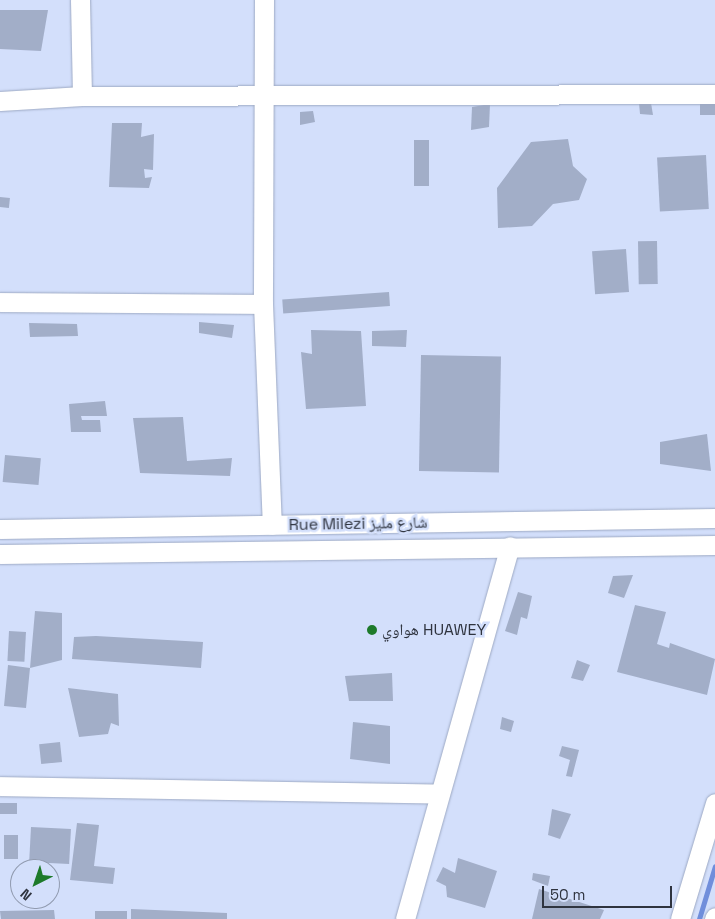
<!DOCTYPE html>
<meta charset="utf-8">
<style>
body{margin:0}
#map{position:relative;width:715px;height:919px;overflow:hidden;background:#d3dffb;font-family:"Space Grotesk","Noto Naskh Arabic",sans-serif}
div>[style]{position:absolute}
[style*='--x']{left:calc(var(--x)*1px);top:calc(var(--y)*1px);width:calc(var(--w)*1px);rotate:calc(var(--a)*1deg)}
.stream>*{height:5px;margin:-2.5px;padding:0 2.5px;transform-origin:2.5px;border-radius:2.5px;background:#708edb}
.building>*{inset:0;background:#a2aec8;transform-origin:0 0}
.roads{filter:drop-shadow(0 0 1px #9da9c3) drop-shadow(0 0 1px #9da9c3)}
.minor>*{height:19px;margin:-9.5px;padding:0 9.5px;transform-origin:9.5px;border-radius:9.5px;background:#fff}
.dots>*{width:14px;height:14px;translate:-50% -50%;box-sizing:border-box;border:2px solid #d3dffb;border-radius:50%}
span{translate:-50% -50%;white-space:nowrap;text-align:center;line-height:1.15;-webkit-text-stroke:5px #d3dffb;paint-order:stroke}
.street-label{font-size:16px;color:#2f343f}
.poi-label{font-size:16px;color:#2f343f}
.left{translate:0 -50%;text-align:left}
.north{position:absolute;left:10px;top:859px;width:50px;height:50px;box-sizing:border-box;background:#d3dffb;border:1px solid #919bb0;border-radius:50%;rotate:221deg;font-size:14px;font-weight:700;line-height:20px;text-align:center;color:#2f343f}
.north::after{content:'';display:block;margin:auto;width:18px;height:22px;background:#1d7a2a;clip-path:polygon(50% 0,100% 100%,50% 72%,0 100%)}
.scale{position:absolute;left:542px;top:886px;width:130px;height:22px;box-sizing:border-box;border:2px solid #2f343f;border-top:0;padding-left:6px;font-size:15px;line-height:18px;white-space:nowrap;color:#2f343f;-webkit-text-stroke:4px #d3dffb;paint-order:stroke}
</style>
<div id="map">
<div class="stream">
<i style="--x:699;--y:919;--w:55;--a:-73.2"></i>
</div>
<div class="building">
<i style="clip-path:polygon(0 10px,48px 10px,41px 51px,0 49px)"></i>
<i style="left:700px;top:102px;width:15px;height:13px"></i>
<i style="clip-path:polygon(639px 103px,651px 103px,653px 115px,640px 114px)"></i>
<i style="clip-path:polygon(490px 104px,489px 127px,471px 130px,472px 107px)"></i>
<i style="clip-path:polygon(313px 111px,315px 122px,300px 125px,300px 112px)"></i>
<i style="clip-path:polygon(112px 123px,142px 123px,141px 137px,154px 134px,153px 170px,144px 169px,145px 178px,152px 177px,149px 188px,109px 187px)"></i>
<i style="clip-path:polygon(568px 139px,573px 166px,587px 179px,579px 200px,553px 204px,532px 226px,498px 228px,497px 188px,531px 142px)"></i>
<i style="left:414px;top:140px;width:15px;height:46px"></i>
<i style="left:706px;top:155px;width:54px;height:49px;rotate:87deg"></i>
<i style="left:0;top:197px;width:10px;height:10px;rotate:6deg"></i>
<i style="left:657px;top:241px;width:43px;height:19px;rotate:89deg"></i>
<i style="left:626px;top:249px;width:43px;height:34px;rotate:86deg"></i>
<i style="left:389px;top:292px;width:14px;height:107px;rotate:86deg"></i>
<i style="clip-path:polygon(199px 322px,234px 325px,232px 338px,199px 333px)"></i>
<i style="clip-path:polygon(29px 323px,77px 324px,78px 336px,30px 337px)"></i>
<i style="clip-path:polygon(311px 330px,361px 331px,366px 406px,306px 409px,301px 352px,312px 354px)"></i>
<i style="clip-path:polygon(407px 330px,406px 347px,372px 346px,372px 331px)"></i>
<i style="left:421px;top:355px;width:80px;height:116px;rotate:1deg"></i>
<i style="clip-path:polygon(105px 401px,107px 416px,81px 416px,82px 420px,100px 420px,101px 432px,71px 432px,69px 404px)"></i>
<i style="clip-path:polygon(183px 417px,187px 461px,232px 458px,230px 476px,140px 473px,133px 418px)"></i>
<i style="clip-path:polygon(707px 434px,711px 471px,660px 464px,660px 442px)"></i>
<i style="left:5px;top:455px;width:36px;height:27px;rotate:5deg"></i>
<i style="clip-path:polygon(633px 575px,624px 598px,608px 593px,613px 576px)"></i>
<i style="clip-path:polygon(518px 592px,532px 596px,527px 619px,521px 617px,517px 635px,505px 631px)"></i>
<i style="clip-path:polygon(635px 605px,666px 612px,657px 644px,669px 648px,670px 643px,715px 659px,707px 695px,617px 672px)"></i>
<i style="clip-path:polygon(35px 611px,62px 613px,62px 660px,30px 668px,26px 708px,4px 706px,8px 665px,30px 668px)"></i>
<i style="left:9px;top:631px;width:17px;height:30px;rotate:3deg"></i>
<i style="clip-path:polygon(96px 636px,203px 642px,201px 668px,72px 659px,74px 637px)"></i>
<i style="clip-path:polygon(577px 660px,590px 665px,583px 681px,571px 678px)"></i>
<i style="clip-path:polygon(392px 673px,393px 701px,349px 701px,345px 676px)"></i>
<i style="clip-path:polygon(68px 688px,118px 694px,119px 726px,111px 723px,108px 734px,79px 737px)"></i>
<i style="clip-path:polygon(502px 717px,514px 721px,511px 732px,500px 729px)"></i>
<i style="clip-path:polygon(353px 722px,390px 726px,390px 764px,350px 759px)"></i>
<i style="left:60px;top:742px;width:20px;height:21px;rotate:84deg"></i>
<i style="clip-path:polygon(562px 746px,579px 750px,572px 777px,566px 776px,570px 760px,559px 756px)"></i>
<i style="left:0;top:803px;width:17px;height:11px"></i>
<i style="clip-path:polygon(552px 809px,571px 814px,560px 839px,548px 835px)"></i>
<i style="clip-path:polygon(77px 823px,99px 825px,94px 866px,115px 868px,113px 884px,70px 880px)"></i>
<i style="left:31px;top:827px;width:40px;height:35px;rotate:3deg"></i>
<i style="left:4px;top:835px;width:14px;height:24px"></i>
<i style="clip-path:polygon(458px 858px,497px 871px,485px 908px,447px 897px,446px 886px,436px 881px,443px 867px,455px 873px)"></i>
<i style="clip-path:polygon(533px 873px,550px 876px,548px 886px,532px 880px)"></i>
<i style="clip-path:polygon(539px 889px,604px 910px,600px 919px,532px 919px)"></i>
<i style="clip-path:polygon(131px 909px,227px 913px,227px 919px,131px 919px)"></i>
<i style="clip-path:polygon(54px 910px,55px 919px,1px 919px,0 911px)"></i>
<i style="left:95px;top:911px;width:32px;height:8px"></i>
</div>
<div class="roads">
<div class="minor">
<i style="--x:80;--y:0;--w:96;--a:88.8"></i>
<i style="--x:264;--y:0;--w:304;--a:90.2"></i>
<i style="--x:263;--y:304;--w:221;--a:87.7"></i>
<i style="--x:0;--y:101;--w:82;--a:-3.5"></i>
<i style="--x:82;--y:96;--w:633;--a:-0.18"></i>
<i style="--x:0;--y:302;--w:263;--a:0.4"></i>
<i style="--x:0;--y:529;--w:715;--a:-0.88"></i>
<i style="--x:0;--y:554;--w:715;--a:-0.72"></i>
<i style="--x:0;--y:786;--w:438;--a:1"></i>
<i style="--x:405;--y:919;--w:387;--a:-74.3"></i>
<i style="--x:680;--y:919;--w:121;--a:-73.2"></i>
<i style="--x:714;--y:919;--w:2;--a:-63"></i>
</div>
</div>
<div class="dots">
<i style="left:372px;top:630px;background:#1d7a2a"></i>
</div>
<div class="street-label">
<span style="left:358px;top:524px;rotate:-1deg">Rue Milezi شارع مليز</span>
</div>
<div class="poi-label">
<span class="left" style="left:382px;top:630px">هواوي HUAWEY</span>
</div>
<div class="north">N</div>
<div class="scale">50 m</div>
</div>
